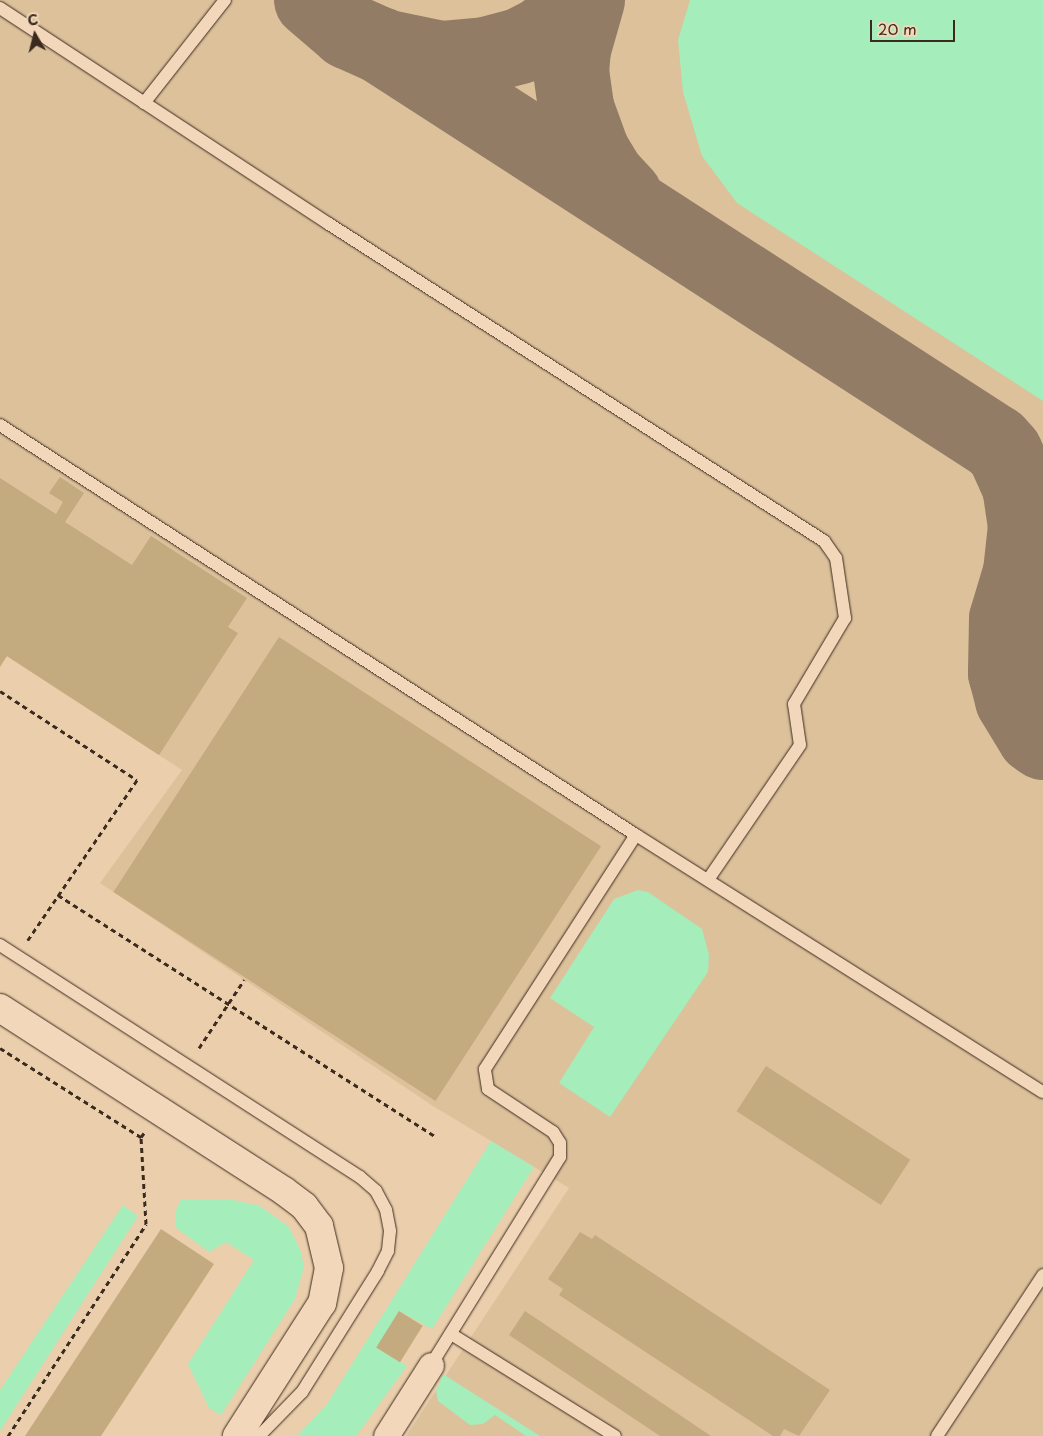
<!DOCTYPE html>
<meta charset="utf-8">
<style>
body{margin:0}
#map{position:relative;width:1043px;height:1436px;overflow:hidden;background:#ebcfac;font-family:"Playpen Sans",sans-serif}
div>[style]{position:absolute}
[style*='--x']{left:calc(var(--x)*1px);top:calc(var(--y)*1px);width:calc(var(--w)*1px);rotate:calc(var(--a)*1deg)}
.built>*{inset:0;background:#dcc19b}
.green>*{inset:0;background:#a5edba}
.taxiway>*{height:76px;margin:-38px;padding:0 38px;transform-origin:38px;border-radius:38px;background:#937c65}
.building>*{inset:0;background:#c4aa7f;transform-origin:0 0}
.path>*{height:3px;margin-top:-1.5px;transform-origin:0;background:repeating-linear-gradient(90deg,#3b2a1e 0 5px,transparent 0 9px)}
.roads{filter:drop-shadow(0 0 1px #3b2a1e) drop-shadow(0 0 1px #3b2a1e)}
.service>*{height:12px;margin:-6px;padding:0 6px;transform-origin:6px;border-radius:6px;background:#f3d7ba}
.minor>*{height:25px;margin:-12.5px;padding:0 12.5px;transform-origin:12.5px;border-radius:12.5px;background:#f3d7ba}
.secondary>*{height:28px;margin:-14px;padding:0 14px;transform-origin:14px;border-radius:14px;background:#f3d7ba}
span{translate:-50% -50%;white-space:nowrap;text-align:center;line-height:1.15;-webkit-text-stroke:4px #f3d7ba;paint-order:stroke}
.north{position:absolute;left:10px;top:10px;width:50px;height:50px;-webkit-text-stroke:4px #f3d7ba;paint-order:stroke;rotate:352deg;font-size:14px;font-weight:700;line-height:20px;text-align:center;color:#3b2a1e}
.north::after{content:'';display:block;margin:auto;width:18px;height:22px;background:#3b2a1e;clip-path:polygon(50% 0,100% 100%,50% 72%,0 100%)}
.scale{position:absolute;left:870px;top:20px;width:85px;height:22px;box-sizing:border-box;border:2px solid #3b2a1e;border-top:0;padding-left:6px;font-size:15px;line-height:18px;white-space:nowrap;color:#3b2a1e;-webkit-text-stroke:4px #f3d7ba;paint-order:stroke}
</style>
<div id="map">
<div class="built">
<i style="clip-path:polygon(0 0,1043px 0,1043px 1436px,406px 1436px,569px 1188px,433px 1106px,100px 883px,182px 770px,0 652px)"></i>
</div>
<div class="green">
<i style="clip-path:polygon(690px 0,1043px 0,1043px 401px,737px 203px,702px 156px,683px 92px,678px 40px)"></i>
<i style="clip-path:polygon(638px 890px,648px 892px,702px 929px,709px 955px,708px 972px,610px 1117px,559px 1083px,594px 1027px,550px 998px,614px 899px)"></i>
<i style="clip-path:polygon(491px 1141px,534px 1167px,432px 1329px,399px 1311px,377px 1348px,407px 1366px,356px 1436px,297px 1436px,327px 1404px)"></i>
<i style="clip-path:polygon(181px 1199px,233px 1200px,260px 1206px,289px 1227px,301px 1252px,304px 1267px,295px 1299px,221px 1415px,209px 1408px,188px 1364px,254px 1260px,226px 1242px,209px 1252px,175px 1227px,176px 1210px)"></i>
<i style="clip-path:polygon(123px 1205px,138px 1216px,0 1431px,0 1390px)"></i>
<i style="clip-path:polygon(443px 1374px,540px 1436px,526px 1436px,495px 1415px,483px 1424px,470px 1425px,438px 1401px,436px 1391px)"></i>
</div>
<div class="taxiway">
<i style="--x:312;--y:0;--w:48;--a:40.7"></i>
<i style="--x:348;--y:31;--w:35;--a:24"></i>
<i style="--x:380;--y:45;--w:733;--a:32.87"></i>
<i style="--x:996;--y:443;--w:13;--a:48"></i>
<i style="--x:1005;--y:453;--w:36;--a:66"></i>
<i style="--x:1020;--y:486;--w:40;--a:81.5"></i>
<i style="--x:1026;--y:526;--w:46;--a:96.2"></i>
<i style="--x:1021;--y:572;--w:49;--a:106.6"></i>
<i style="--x:1007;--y:619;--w:54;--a:91.1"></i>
<i style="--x:1006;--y:673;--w:28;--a:75"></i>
<i style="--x:1013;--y:700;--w:42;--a:58.6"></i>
<i style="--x:1035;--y:736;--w:10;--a:37"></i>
<i style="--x:587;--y:0;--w:51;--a:105.9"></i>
<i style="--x:573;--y:49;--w:22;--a:95"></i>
<i style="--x:571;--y:71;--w:37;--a:82"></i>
<i style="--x:576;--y:108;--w:47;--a:70"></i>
<i style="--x:592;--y:152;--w:29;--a:59"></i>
<i style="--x:607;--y:177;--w:26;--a:47"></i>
<i style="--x:388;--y:48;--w:54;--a:11.7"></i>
<i style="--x:441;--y:59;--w:45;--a:-5.1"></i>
<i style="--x:486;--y:55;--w:35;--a:-15"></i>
<i style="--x:520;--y:46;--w:25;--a:-27"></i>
<i style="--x:542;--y:35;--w:55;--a:-39.1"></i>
</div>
<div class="building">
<i style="clip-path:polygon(60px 477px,84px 493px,65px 522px,132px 565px,151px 536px,247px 598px,228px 627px,238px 633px,159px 755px,7px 656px,0 667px,0 478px,56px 514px,63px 502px,49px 493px)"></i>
<i style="left:279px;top:637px;width:384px;height:304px;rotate:33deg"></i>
<i style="left:766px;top:1066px;width:172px;height:54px;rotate:33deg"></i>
<i style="clip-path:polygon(161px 1229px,214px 1264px,101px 1436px,25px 1436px)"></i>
<i style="clip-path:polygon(580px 1232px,592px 1239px,595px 1235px,830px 1390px,799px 1436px,784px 1429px,780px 1436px,773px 1436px,559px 1295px,563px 1289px,548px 1279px)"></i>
<i style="left:399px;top:1311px;width:28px;height:43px;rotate:32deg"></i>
<i style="clip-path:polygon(525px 1311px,711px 1436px,660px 1436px,509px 1335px)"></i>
</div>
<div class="path">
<i style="--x:0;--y:691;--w:163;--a:33"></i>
<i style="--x:137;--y:780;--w:194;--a:124.3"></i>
<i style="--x:58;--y:895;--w:449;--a:32.6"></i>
<i style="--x:0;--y:1048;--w:167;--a:32.3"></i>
<i style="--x:199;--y:1048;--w:82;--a:-56.5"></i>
<i style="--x:8;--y:1436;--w:253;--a:-56.9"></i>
<i style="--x:146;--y:1224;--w:87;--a:-93.3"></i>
<i style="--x:141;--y:1137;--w:5;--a:-53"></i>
</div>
<div class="roads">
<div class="service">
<i style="--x:0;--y:8;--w:394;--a:33.3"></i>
<i style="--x:329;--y:224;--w:588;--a:32.64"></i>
<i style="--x:824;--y:541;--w:21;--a:55"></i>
<i style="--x:836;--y:558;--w:61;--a:81.5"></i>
<i style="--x:845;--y:618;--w:100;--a:120.7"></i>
<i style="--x:794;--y:704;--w:41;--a:81.7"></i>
<i style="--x:800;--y:745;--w:163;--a:124.3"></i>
<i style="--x:144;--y:103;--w:131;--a:-51.8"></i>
<i style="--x:0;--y:425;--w:757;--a:32.81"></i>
<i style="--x:636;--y:835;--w:481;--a:32.3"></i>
<i style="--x:0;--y:945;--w:428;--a:32.8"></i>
<i style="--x:360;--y:1177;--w:21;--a:41"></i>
<i style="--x:376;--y:1191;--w:21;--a:62"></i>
<i style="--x:386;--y:1210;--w:21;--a:79"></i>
<i style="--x:390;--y:1231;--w:20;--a:96"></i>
<i style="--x:388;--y:1251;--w:22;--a:117"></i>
<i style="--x:378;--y:1271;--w:143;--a:122.1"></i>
<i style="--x:302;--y:1392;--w:62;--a:134.3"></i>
<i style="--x:451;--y:1334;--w:193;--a:31.9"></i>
<i style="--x:431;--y:1365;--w:245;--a:-58.2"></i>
<i style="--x:560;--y:1157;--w:14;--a:-90"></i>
<i style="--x:560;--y:1143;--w:13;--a:-122"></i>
<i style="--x:553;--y:1132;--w:78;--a:-146.5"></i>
<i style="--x:488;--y:1089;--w:20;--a:-99"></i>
<i style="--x:485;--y:1069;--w:278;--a:-57.2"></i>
<i style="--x:937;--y:1436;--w:193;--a:-56.6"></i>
</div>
<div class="minor">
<i style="--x:386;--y:1436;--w:84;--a:-57.6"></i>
</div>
<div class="secondary">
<i style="--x:0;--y:1008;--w:338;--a:32.8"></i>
<i style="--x:284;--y:1191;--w:25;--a:37"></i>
<i style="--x:304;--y:1206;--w:25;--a:53"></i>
<i style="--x:319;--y:1226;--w:43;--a:76.6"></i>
<i style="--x:329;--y:1268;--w:36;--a:101"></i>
<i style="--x:322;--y:1303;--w:158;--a:122.6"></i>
</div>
</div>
<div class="north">С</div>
<div class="scale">20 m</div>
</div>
